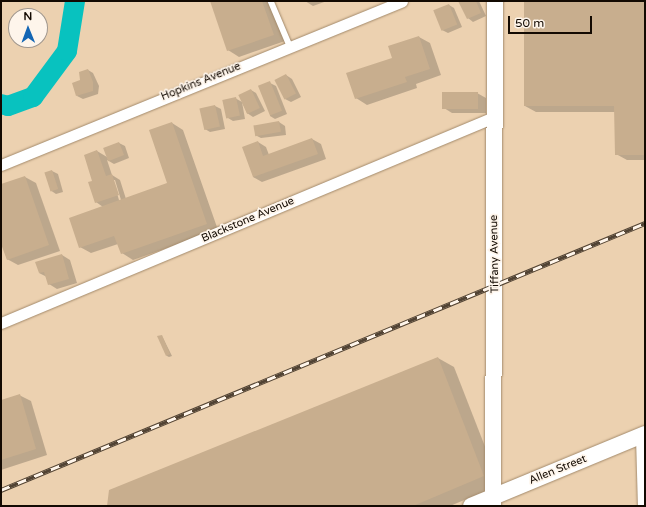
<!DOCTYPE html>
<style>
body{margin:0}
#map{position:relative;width:646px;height:507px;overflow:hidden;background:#ecd1b0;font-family:"Varela Round",sans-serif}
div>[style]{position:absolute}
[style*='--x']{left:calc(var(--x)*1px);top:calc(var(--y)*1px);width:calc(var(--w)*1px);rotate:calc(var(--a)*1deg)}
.shadow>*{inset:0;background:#0003}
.river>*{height:20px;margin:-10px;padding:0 10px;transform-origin:10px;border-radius:10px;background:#08c2bf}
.building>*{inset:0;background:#c8ae8e;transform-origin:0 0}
.roads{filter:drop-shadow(0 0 1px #a38a6b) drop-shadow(0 0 1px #a38a6b)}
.lane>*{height:5.5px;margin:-2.75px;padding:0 2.75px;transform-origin:2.75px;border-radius:2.75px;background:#fff}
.street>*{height:11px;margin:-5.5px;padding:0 5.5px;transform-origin:5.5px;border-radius:5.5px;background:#fff}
.secondary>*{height:16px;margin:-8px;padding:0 8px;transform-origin:8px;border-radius:8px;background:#fff}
.rail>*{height:4.5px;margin-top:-2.25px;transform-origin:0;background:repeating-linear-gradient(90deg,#fef5eb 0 9px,#514334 0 18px);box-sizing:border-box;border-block:1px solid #514334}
span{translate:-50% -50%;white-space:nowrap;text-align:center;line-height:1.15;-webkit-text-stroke:3.5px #fef5eb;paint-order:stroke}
.street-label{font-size:11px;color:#130a02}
.frame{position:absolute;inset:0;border:2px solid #130a02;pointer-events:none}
.north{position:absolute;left:8px;top:8px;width:40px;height:40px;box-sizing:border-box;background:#fef5eb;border:1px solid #a0978e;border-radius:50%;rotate:359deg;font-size:11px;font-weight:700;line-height:16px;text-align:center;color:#130a02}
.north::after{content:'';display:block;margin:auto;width:14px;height:18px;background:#1466b4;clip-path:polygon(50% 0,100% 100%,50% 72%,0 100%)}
.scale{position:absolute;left:508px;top:16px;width:84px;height:18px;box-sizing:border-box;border:2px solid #130a02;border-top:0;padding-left:5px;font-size:12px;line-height:14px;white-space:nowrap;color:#130a02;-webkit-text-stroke:3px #fef5eb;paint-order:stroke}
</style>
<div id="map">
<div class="shadow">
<i style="clip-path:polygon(211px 1px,271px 1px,285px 41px,239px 57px,228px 50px)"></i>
<i style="clip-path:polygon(305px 1px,327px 1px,313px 6px)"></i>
<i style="clip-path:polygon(459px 1px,479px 1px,486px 16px,473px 22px,468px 18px)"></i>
<i style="clip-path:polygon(525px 1px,645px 1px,645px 160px,627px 160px,616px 154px,615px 112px,536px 112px,525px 106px)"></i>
<i style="clip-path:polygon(449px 5px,454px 8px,462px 27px,448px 33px,442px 30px)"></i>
<i style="clip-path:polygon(419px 37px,430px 43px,441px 75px,416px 84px,417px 88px,367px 105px,356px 98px)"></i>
<i style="clip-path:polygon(88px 70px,93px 73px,99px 86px,98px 94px,83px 99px,77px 96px)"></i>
<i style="clip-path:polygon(286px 75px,292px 79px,301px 97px,291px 102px,285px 99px)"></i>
<i style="clip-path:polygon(270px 83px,276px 86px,287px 114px,275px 119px,270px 116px)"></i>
<i style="clip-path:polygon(251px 90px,256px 93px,265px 111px,253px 117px,247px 113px,242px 102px,245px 119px,233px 121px,228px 118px,235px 98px,242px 102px)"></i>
<i style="clip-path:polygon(477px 93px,486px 98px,486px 113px,452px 113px,444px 108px)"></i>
<i style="clip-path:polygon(215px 106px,221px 109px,225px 129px,210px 132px,205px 129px,201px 109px)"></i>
<i style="clip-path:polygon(279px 122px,285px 126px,286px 135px,261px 138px,255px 135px)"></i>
<i style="clip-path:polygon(evenodd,172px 123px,183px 130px,218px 230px,133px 260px,122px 253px,118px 244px,91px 253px,80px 247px,103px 207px,96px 202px,94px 182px,97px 151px,107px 157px,119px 143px,125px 146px,129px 158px,114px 164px,107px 160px,112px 175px,120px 180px,126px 199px,169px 184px,172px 123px,113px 180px,115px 180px,121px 200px,119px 200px,113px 180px)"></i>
<i style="clip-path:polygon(312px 139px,321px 144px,326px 159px,262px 182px,253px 177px,258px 142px,266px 147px,269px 155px)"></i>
<i style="clip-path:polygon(52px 171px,58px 174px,63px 192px,56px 194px,50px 190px)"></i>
<i style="clip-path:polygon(25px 177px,36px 183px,60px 251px,18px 265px,7px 259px,1px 241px,1px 185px)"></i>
<i style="clip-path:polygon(62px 255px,70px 260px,77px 283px,57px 289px,49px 284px,47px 277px,39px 273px)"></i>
<i style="clip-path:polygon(162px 336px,172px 356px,169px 357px,167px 356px)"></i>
<i style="clip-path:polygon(438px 358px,454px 367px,500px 485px,450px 506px,107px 506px)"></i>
<i style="clip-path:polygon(19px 395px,31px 401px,47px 455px,1px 470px,1px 401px)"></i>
</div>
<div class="river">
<i style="--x:1;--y:104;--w:7;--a:16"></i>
<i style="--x:8;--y:106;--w:27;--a:-20"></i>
<i style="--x:33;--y:97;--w:57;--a:-53.5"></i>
<i style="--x:67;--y:51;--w:51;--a:-80.9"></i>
</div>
<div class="building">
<i style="clip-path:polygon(210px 1px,262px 1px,274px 35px,227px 51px)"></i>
<i style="clip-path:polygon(458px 1px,476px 1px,481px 13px,467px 19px)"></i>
<i style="clip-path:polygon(524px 1px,645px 1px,645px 155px,615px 155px,614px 106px,524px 106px)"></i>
<i style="left:449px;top:4px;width:22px;height:17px;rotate:68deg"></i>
<i style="clip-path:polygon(419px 36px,430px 69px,405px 77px,407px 82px,355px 99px,346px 73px,392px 58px,388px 46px)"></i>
<i style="clip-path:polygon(88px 69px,93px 82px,93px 91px,76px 96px,72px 83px,80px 80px,79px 72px)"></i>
<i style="left:286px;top:74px;width:22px;height:13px;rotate:63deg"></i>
<i style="left:270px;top:81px;width:32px;height:13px;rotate:68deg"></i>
<i style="left:251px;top:89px;width:21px;height:14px;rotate:65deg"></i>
<i style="left:442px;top:92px;width:36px;height:17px"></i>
<i style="left:236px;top:97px;width:19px;height:14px;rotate:78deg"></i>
<i style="left:215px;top:105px;width:22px;height:16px;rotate:77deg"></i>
<i style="left:279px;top:121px;width:11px;height:26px;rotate:80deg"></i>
<i style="clip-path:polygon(172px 122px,207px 224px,121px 254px,114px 236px,79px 248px,69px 218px,167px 183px,149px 130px)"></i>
<i style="clip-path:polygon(312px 138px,318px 154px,253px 177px,242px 147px,258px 141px,263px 156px)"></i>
<i style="left:119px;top:142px;width:14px;height:17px;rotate:69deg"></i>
<i style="clip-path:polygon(97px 150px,106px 176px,112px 174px,119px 195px,95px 203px,88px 182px,92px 181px,84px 155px)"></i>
<i style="left:52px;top:170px;width:20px;height:8px;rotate:72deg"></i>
<i style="clip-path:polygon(25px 176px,49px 245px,7px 260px,1px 244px,1px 184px)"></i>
<i style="clip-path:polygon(62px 254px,69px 279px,48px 285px,44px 272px,39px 273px,35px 262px)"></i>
<i style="clip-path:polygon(162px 335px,170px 354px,166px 356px,157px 336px)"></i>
<i style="clip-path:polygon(438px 357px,484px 476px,413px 506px,107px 506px,109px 490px)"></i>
<i style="clip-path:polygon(20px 394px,36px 449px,1px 460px,1px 400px)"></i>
</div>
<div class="roads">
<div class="lane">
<i style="--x:271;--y:1;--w:49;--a:67.1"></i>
</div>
<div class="street">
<i style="--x:1;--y:165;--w:433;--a:-22.2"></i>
<i style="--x:1;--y:323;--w:534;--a:-22.68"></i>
<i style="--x:641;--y:436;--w:70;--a:88.4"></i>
</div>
<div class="secondary">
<i style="--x:471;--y:506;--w:188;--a:-22.5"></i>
<i style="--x:493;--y:506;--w:505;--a:-89.77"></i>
</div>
</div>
<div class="rail">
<i style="--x:1;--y:490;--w:697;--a:-22.52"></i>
</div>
<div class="street-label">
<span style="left:201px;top:82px;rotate:-22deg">Hopkins Avenue</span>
<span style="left:248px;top:220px;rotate:-23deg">Blackstone Avenue</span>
<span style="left:495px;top:254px;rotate:-91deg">Tiffany Avenue</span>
<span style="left:558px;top:470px;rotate:-22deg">Allen Street</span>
</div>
<div class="frame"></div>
<div class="north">N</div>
<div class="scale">50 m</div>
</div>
